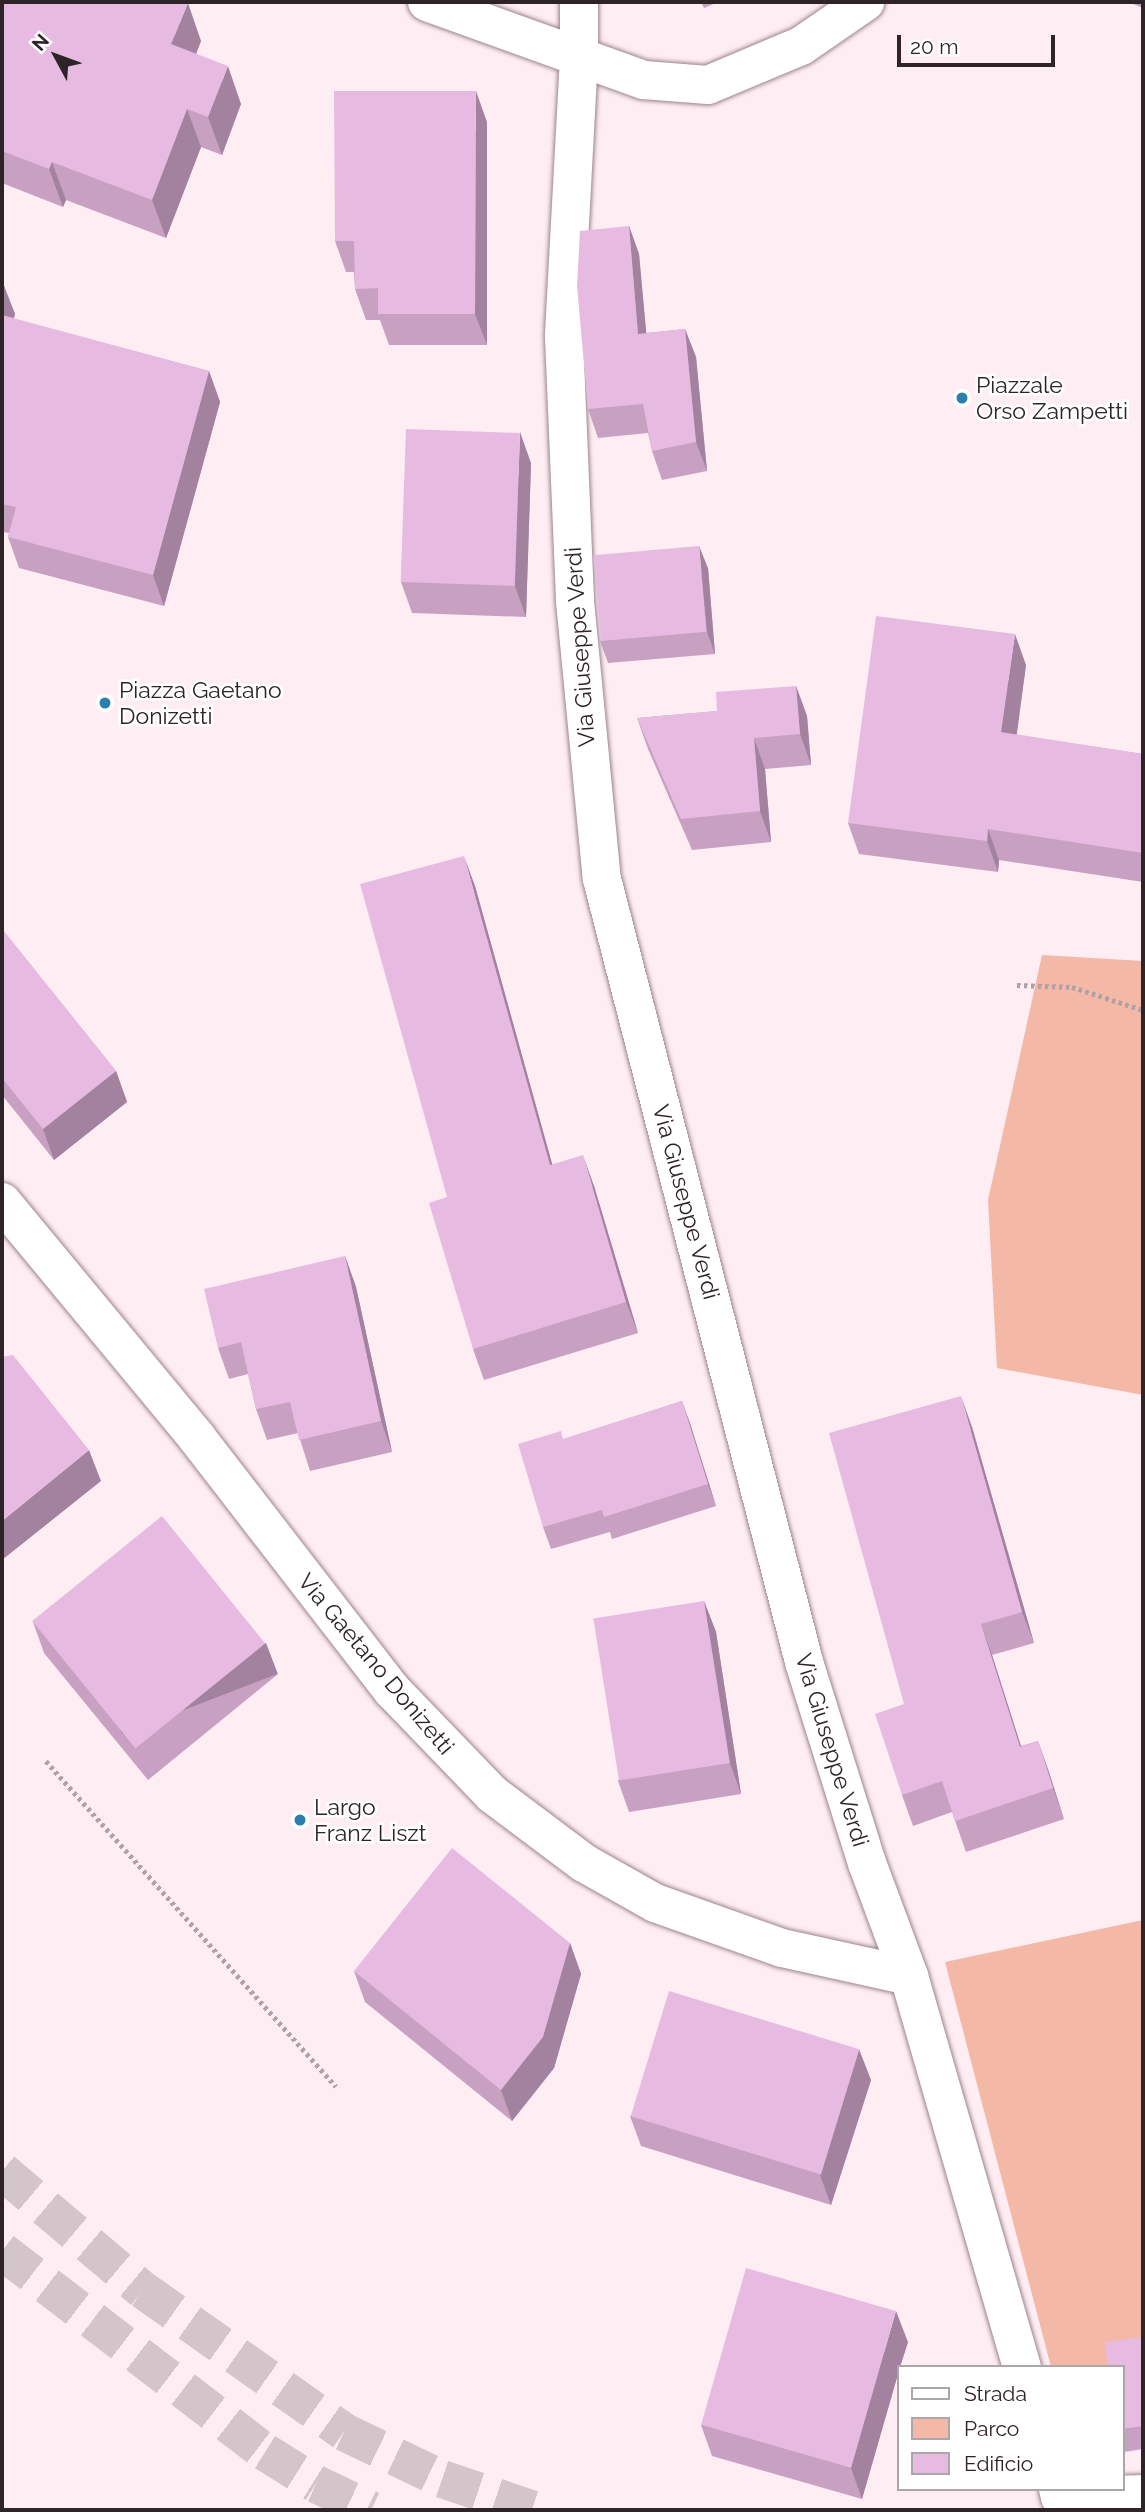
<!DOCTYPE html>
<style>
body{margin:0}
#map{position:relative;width:1145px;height:2512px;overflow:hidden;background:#feedf3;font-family:Raleway,sans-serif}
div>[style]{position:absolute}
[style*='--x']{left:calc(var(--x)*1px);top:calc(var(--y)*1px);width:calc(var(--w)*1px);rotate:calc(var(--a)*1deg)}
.green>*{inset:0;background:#f3b9a6}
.trunk-tunnel>*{height:38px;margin-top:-19px;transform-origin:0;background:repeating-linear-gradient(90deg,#d4c5ca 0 38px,transparent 0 57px)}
.path>*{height:4.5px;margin-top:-2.25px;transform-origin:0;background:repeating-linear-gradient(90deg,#afa1a6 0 3.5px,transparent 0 7px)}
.roads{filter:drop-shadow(0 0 2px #9d848e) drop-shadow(0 0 2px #9d848e)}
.minor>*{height:38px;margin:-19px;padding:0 19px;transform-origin:19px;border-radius:19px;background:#fff}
.secondary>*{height:38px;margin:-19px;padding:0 19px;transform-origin:19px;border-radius:19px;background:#fff}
.wall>*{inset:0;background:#c7a0c2}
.shaded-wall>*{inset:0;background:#a2829e;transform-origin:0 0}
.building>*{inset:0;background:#e7bae2;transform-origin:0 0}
.dots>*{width:19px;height:19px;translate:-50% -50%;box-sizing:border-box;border:4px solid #fff;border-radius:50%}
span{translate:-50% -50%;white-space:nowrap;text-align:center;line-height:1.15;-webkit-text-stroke:5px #fff;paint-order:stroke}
.poi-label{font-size:23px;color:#2e2428}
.left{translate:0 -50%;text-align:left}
.street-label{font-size:23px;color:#2e2428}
.frame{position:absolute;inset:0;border:4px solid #2e2428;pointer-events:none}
.legend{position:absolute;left:897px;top:2365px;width:228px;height:126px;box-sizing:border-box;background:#fff;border:2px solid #aba7a9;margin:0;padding:9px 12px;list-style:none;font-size:21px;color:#2e2428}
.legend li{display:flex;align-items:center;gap:14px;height:35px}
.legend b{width:35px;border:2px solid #aba7a9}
.north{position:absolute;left:21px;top:21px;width:70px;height:70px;-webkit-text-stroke:5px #fff;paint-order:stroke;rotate:311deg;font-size:19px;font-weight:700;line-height:28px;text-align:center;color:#2e2428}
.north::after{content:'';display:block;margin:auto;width:24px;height:32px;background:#2e2428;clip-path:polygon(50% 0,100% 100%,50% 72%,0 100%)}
.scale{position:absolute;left:897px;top:35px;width:158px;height:32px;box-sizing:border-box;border:4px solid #2e2428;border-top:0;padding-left:9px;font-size:21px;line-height:24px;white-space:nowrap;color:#2e2428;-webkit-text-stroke:5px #fff;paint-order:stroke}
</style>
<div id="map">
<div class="green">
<i style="clip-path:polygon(1042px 955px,1143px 961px,1143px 1395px,997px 1368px,988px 1200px)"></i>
<i style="clip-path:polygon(1143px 1920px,1143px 2434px,1122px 2367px,1051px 2367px,945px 1962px)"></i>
</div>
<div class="trunk-tunnel">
<i style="--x:2;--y:2171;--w:185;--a:40.2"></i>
<i style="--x:143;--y:2290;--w:246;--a:35.2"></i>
<i style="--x:344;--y:2432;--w:109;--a:25.6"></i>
<i style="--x:442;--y:2479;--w:97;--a:18.6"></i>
<i style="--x:2;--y:2251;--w:331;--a:37.4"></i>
<i style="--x:265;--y:2452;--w:60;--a:32.1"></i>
<i style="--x:316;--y:2484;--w:61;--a:25.3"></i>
</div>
<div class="path">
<i style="--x:1017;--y:985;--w:55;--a:2.1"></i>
<i style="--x:1072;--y:987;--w:75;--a:17.9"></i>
<i style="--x:46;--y:1761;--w:436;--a:48.3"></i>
</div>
<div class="roads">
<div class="minor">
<i style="--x:427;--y:2;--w:231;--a:19.8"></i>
<i style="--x:644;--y:80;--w:64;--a:4.5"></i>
<i style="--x:708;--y:85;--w:101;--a:-22.8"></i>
<i style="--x:801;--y:46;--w:78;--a:-34.5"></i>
<i style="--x:579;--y:57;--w:280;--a:93.1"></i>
<i style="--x:564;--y:337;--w:264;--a:87.6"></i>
<i style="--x:575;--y:601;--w:279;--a:84.5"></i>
<i style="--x:602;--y:879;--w:809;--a:75.53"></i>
<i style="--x:804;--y:1662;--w:211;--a:72.6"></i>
<i style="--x:867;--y:1863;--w:121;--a:69.6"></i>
<i style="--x:909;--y:1976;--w:407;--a:73.9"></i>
<i style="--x:2;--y:1202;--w:306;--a:50.4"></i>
<i style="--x:197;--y:1438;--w:319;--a:52.3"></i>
<i style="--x:392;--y:1690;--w:144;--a:46.1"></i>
<i style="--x:492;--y:1794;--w:115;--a:36.9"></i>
<i style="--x:584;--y:1863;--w:81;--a:29.4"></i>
<i style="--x:655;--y:1903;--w:135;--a:19.5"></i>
<i style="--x:782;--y:1948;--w:130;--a:12.4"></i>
<i style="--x:1058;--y:2489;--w:8;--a:76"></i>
<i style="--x:1060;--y:2497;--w:83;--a:-2.1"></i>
</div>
<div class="secondary">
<i style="--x:579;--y:2;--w:55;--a:90"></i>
</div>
</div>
<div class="wall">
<i style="clip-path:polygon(2px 2px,201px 41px,196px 54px,241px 104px,222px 155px,201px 147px,166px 238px,66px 200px,63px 207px,2px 183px)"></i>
<i style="clip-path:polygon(701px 2px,718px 2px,704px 8px)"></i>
<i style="clip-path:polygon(1128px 2px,1143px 2px,1143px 8px)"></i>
<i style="clip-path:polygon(487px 122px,487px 345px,389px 345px,380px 320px,366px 320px,355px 289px,354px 272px,346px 272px,335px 241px)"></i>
<i style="clip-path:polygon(629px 226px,639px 254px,646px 333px,685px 329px,696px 357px,707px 471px,662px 480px,652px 451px,648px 433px,598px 438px,588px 409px)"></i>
<i style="clip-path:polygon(2px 283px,15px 314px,13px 319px,209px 371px,220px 402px,164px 606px,19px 568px,8px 537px,9px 533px,2px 532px)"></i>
<i style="clip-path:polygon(531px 463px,526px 617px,412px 613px,401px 582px)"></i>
<i style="clip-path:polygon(708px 568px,715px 654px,608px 663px,600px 641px)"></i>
<i style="clip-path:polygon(1026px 665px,1016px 735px,1143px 754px,1143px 882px,999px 860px,998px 872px,859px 854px,848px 823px)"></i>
<i style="clip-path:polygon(796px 686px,807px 716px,811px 765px,765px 769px,771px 842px,692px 850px,648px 749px,637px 718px,717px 711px)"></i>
<i style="clip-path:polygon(475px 886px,552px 1164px,594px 1186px,638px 1333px,484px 1380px,473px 1349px,447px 1197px)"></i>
<i style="clip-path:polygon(2px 929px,116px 1071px,127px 1102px,54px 1160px,2px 1095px)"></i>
<i style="clip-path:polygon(345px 1256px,356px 1287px,392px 1452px,310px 1471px,298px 1433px,267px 1440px,256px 1409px,248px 1374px,229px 1379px,218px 1348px)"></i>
<i style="clip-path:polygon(682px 1401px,716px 1506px,612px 1539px,610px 1532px,551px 1549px,543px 1527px,564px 1439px)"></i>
<i style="clip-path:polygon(972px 1427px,1034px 1643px,992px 1655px,1021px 1746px,1038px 1741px,1064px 1819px,966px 1852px,952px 1812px,913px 1826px,902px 1795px,904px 1704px)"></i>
<i style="clip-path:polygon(704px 1601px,716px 1632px,741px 1794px,629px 1812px,618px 1781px)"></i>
<i style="clip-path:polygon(33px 1622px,278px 1674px,148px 1780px,44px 1653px)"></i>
<i style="clip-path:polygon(570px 1943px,581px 1974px,554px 2068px,512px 2121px,365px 2002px,354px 1971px)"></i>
<i style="clip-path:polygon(871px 2080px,831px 2205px,641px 2146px,630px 2116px)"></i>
<i style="clip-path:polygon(1143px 2337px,1143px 2449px,1124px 2452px,1122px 2448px,1122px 2367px)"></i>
<i style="clip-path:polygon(908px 2342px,900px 2367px,898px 2367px,898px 2374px,862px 2499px,712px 2456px,701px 2425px)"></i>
</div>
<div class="shaded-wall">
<i style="clip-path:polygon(188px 3px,201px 41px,185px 82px,171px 44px)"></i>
<i style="clip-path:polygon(228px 66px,241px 104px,222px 155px,208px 117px)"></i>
<i style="clip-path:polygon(476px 91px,487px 122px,487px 345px,475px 314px)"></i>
<i style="clip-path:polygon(187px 109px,201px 147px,166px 238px,152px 200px)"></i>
<i style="clip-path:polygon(52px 162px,66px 200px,63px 207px,49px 169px)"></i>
<i style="clip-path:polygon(629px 226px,639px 254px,649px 362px,638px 334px)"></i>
<i style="clip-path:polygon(3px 283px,15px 314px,7px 345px,2px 331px,2px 289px)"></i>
<i style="clip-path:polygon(685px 329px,696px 357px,707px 471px,696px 442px)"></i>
<i style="clip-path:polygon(209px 371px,220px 402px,164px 606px,153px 575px)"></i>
<i style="clip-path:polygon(520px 432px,531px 463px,526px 617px,515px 586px)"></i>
<i style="clip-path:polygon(699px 546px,708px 568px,715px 654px,707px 632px)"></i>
<i style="clip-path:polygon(1015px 634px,1026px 665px,1013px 763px,1001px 732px)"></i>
<i style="clip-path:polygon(796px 686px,807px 716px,811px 765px,800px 734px)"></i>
<i style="clip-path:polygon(754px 738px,765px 769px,771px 842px,760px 811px)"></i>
<i style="clip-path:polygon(988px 829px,999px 860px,998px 872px,987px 841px)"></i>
<i style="clip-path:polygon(464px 856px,475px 886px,561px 1196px,550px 1165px)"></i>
<i style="clip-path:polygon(116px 1071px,127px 1102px,54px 1160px,43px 1129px)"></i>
<i style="clip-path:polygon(583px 1155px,594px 1186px,638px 1333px,626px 1302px)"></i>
<i style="clip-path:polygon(345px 1256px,356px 1287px,392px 1452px,381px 1421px)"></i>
<i style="clip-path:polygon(961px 1396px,972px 1427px,1034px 1643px,1022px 1612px)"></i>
<i style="clip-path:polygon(682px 1401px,690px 1423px,716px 1506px,708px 1484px)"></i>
<i style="clip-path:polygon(89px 1450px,101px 1481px,2px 1560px,2px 1521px)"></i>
<i style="clip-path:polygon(704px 1601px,716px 1632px,741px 1794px,730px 1763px)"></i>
<i style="clip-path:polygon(981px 1624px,992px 1655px,1031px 1778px,1020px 1747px)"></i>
<i style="left:266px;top:1643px;width:33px;height:167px;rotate:69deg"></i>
<i style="clip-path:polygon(1038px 1741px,1049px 1772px,1064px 1819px,1053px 1788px)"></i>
<i style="clip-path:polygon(570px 1943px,581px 1974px,554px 2068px,512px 2121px,501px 2090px)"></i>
<i style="clip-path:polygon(859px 2049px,871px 2080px,831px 2205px,820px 2175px)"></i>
<i style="clip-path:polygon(896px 2311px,908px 2342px,900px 2367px,898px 2367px,898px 2374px,862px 2499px,851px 2468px)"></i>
</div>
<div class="building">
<i style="clip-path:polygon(2px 2px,185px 2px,188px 3px,171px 44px,228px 66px,208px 117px,187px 109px,152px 200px,52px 162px,49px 169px,2px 151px)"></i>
<i style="clip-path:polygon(334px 91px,476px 91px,475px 314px,378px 314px,378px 288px,355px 289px,354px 241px,335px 241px)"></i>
<i style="clip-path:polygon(629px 226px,638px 334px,685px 329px,696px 442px,652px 451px,643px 404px,588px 409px,577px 286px,580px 231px)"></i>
<i style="clip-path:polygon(2px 315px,209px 371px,153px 575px,8px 537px,16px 507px,2px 504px)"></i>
<i style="left:406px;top:429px;width:114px;height:153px;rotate:2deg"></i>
<i style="left:699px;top:546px;width:86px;height:106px;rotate:85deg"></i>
<i style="clip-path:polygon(876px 616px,1015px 634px,1001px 732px,1143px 754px,1143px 853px,988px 829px,987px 841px,848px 823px)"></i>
<i style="clip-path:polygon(796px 686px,800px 734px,754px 738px,760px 811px,681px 819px,637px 718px,717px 711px,716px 692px)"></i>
<i style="clip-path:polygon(464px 856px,550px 1165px,583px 1155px,626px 1302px,473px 1349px,429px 1203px,447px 1197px,360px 884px)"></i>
<i style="clip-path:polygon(2px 929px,116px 1071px,43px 1129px,2px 1078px)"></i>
<i style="clip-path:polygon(345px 1256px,381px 1421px,299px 1440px,290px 1402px,256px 1409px,241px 1342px,218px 1348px,204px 1289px)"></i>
<i style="clip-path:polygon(13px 1355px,89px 1450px,2px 1521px,2px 1357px)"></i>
<i style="clip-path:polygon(961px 1396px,1022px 1612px,981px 1624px,1020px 1747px,1038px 1741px,1053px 1788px,955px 1821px,942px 1781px,902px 1795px,875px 1714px,904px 1704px,829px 1433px)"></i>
<i style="clip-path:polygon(682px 1401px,708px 1484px,604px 1517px,602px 1510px,543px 1527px,518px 1444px,561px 1431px,563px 1439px)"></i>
<i style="left:162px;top:1516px;width:164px;height:167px;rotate:51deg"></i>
<i style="left:704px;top:1601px;width:164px;height:112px;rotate:81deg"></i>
<i style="clip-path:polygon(452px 1848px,570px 1943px,543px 2037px,501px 2090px,354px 1971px)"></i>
<i style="left:669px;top:1991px;width:199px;height:131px;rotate:17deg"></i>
<i style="left:746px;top:2268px;width:156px;height:163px;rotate:16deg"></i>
<i style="clip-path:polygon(1143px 2337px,1143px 2426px,1122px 2429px,1122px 2367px,1108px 2367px,1105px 2342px)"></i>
</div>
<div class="dots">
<i style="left:962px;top:398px;background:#2b7eae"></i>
<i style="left:105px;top:703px;background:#2b7eae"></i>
<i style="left:300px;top:1820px;background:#2b7eae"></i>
</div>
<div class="poi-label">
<span class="left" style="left:976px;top:398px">Piazzale<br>Orso Zampetti</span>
<span class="left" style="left:119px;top:703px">Piazza Gaetano<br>Donizetti</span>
<span class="left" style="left:314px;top:1820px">Largo<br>Franz Liszt</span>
</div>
<div class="street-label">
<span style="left:580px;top:647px;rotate:-94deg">Via Giuseppe Verdi</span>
<span style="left:686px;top:1202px;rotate:75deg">Via Giuseppe Verdi</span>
<span style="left:376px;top:1664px;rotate:50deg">Via Gaetano Donizetti</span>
<span style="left:832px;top:1750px;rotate:73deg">Via Giuseppe Verdi</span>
</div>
<div class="frame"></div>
<ul class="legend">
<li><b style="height:9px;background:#fff"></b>Strada</li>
<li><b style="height:19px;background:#f3b9a6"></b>Parco</li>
<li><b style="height:19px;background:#e7bae2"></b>Edificio</li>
</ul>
<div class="north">N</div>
<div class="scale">20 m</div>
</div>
